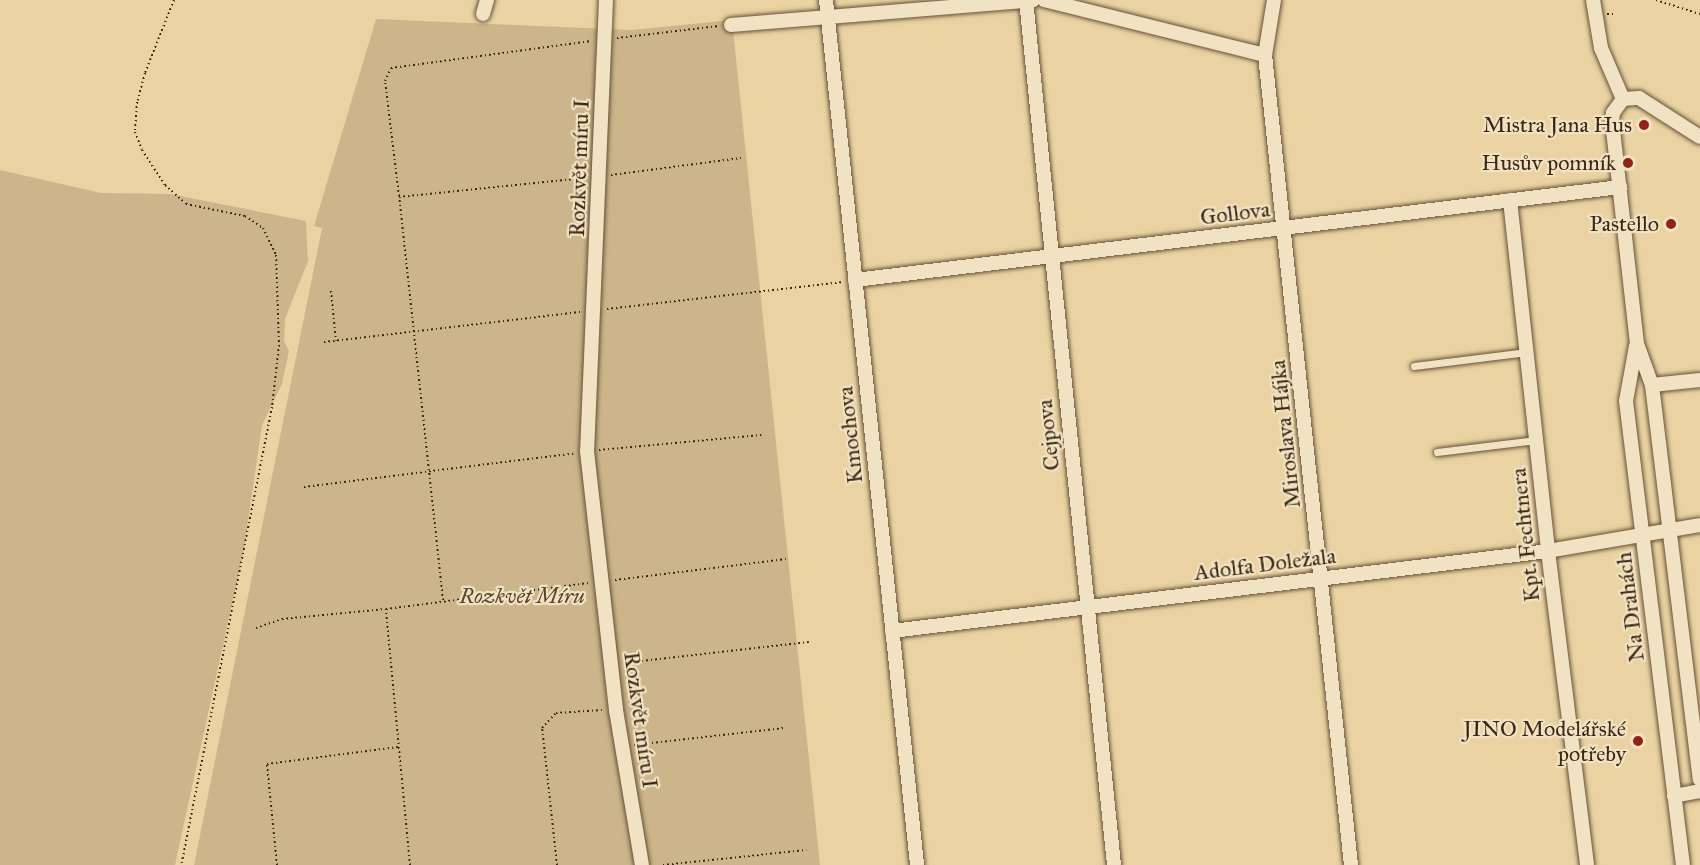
<!DOCTYPE html>
<meta charset="utf-8">
<style>
body{margin:0}
#map{position:relative;width:1700px;height:865px;overflow:hidden;background:#ead2a2;font-family:"IM FELL Great Primer",serif}
div>[style]{position:absolute}
[style*='--x']{left:calc(var(--x)*1px);top:calc(var(--y)*1px);width:calc(var(--w)*1px);rotate:calc(var(--a)*1deg)}
.green>*{inset:0;background:#ccb58a}
.path>*{height:2px;margin-top:-1px;transform-origin:0;background:repeating-linear-gradient(90deg,#3a2813 0 1.5px,transparent 0 4.5px)}
.roads{filter:drop-shadow(0 0 2px #665237) drop-shadow(0 0 2px #665237)}
.service>*{height:7px;margin:-3.5px;padding:0 3.5px;transform-origin:3.5px;border-radius:3.5px;background:#f1e2c3}
.minor>*{height:14px;margin:-7px;padding:0 7px;transform-origin:7px;border-radius:7px;background:#f1e2c3}
.dots>*{width:16px;height:16px;translate:-50% -50%;box-sizing:border-box;border:3px solid #f1e2c3;border-radius:50%}
span{translate:-50% -50%;white-space:nowrap;text-align:center;line-height:1.15;-webkit-text-stroke:4.5px #f1e2c3;paint-order:stroke}
.poi-label{font-size:22px;color:#3a2813}
.right{translate:-100% -50%;text-align:right}
.street-label{font-size:22px;color:#3a2813}
.park-label{font-size:22px;color:#57442b;font-style:italic}
</style>
<div id="map">
<div class="green">
<i style="clip-path:polygon(376px 19px,632px 30px,732px 20px,820px 865px,194px 865px,322px 228px,314px 226px)"></i>
<i style="clip-path:polygon(0 170px,101px 193px,170px 194px,306px 221px,308px 261px,285px 319px,284px 341px,289px 351px,282px 384px,262px 425px,244px 549px,175px 865px,0 865px)"></i>
</div>
<div class="path">
<i style="--x:174;--y:0;--w:79;--a:111.7"></i>
<i style="--x:145;--y:73;--w:30;--a:105"></i>
<i style="--x:137;--y:102;--w:30;--a:94"></i>
<i style="--x:135;--y:132;--w:19;--a:69"></i>
<i style="--x:142;--y:150;--w:42;--a:56.7"></i>
<i style="--x:165;--y:185;--w:28;--a:42"></i>
<i style="--x:186;--y:204;--w:60;--a:11.5"></i>
<i style="--x:245;--y:216;--w:22;--a:34"></i>
<i style="--x:263;--y:228;--w:30;--a:64"></i>
<i style="--x:276;--y:255;--w:90;--a:88.1"></i>
<i style="--x:279;--y:345;--w:62;--a:96.4"></i>
<i style="--x:272;--y:407;--w:467;--a:101.2"></i>
<i style="--x:1656;--y:0;--w:46;--a:17.7"></i>
<i style="--x:1607;--y:14;--w:7;--a:0"></i>
<i style="--x:617;--y:38;--w:103;--a:-6.7"></i>
<i style="--x:611;--y:175;--w:131;--a:-7.5"></i>
<i style="--x:399;--y:196;--w:116;--a:-96.9"></i>
<i style="--x:385;--y:81;--w:14;--a:-65"></i>
<i style="--x:391;--y:68;--w:202;--a:-7.7"></i>
<i style="--x:331;--y:291;--w:50;--a:84.3"></i>
<i style="--x:607;--y:309;--w:238;--a:-6.5"></i>
<i style="--x:324;--y:342;--w:259;--a:-6.7"></i>
<i style="--x:599;--y:450;--w:163;--a:-5.3"></i>
<i style="--x:304;--y:487;--w:274;--a:-7.1"></i>
<i style="--x:615;--y:580;--w:172;--a:-7"></i>
<i style="--x:443;--y:600;--w:405;--a:-96.2"></i>
<i style="--x:399;--y:197;--w:186;--a:-5.9"></i>
<i style="--x:256;--y:628;--w:28;--a:-19"></i>
<i style="--x:282;--y:619;--w:104;--a:-5.5"></i>
<i style="--x:624;--y:663;--w:186;--a:-6.5"></i>
<i style="--x:634;--y:745;--w:151;--a:-6.5"></i>
<i style="--x:277;--y:865;--w:101;--a:-95.7"></i>
<i style="--x:267;--y:764;--w:132;--a:-7.4"></i>
<i style="--x:410;--y:865;--w:257;--a:-95.4"></i>
<i style="--x:386;--y:609;--w:204;--a:-7.3"></i>
<i style="--x:557;--y:865;--w:138;--a:-96.2"></i>
<i style="--x:542;--y:728;--w:21;--a:-47"></i>
<i style="--x:556;--y:713;--w:46;--a:-3.7"></i>
<i style="--x:663;--y:865;--w:144;--a:-6"></i>
</div>
<div class="roads">
<div class="service">
<i style="--x:1414;--y:366;--w:114;--a:-7.1"></i>
<i style="--x:1437;--y:452;--w:100;--a:-6.9"></i>
</div>
<div class="minor">
<i style="--x:606;--y:0;--w:451;--a:92.4"></i>
<i style="--x:587;--y:451;--w:261;--a:83.6"></i>
<i style="--x:616;--y:710;--w:157;--a:80.5"></i>
<i style="--x:826;--y:0;--w:870;--a:83.99"></i>
<i style="--x:1026;--y:0;--w:869;--a:84.19"></i>
<i style="--x:1044;--y:0;--w:228;--a:14"></i>
<i style="--x:1274;--y:0;--w:56;--a:99.3"></i>
<i style="--x:1265;--y:55;--w:815;--a:83.94"></i>
<i style="--x:1593;--y:0;--w:49;--a:80.5"></i>
<i style="--x:1601;--y:48;--w:56;--a:66.7"></i>
<i style="--x:483;--y:14;--w:15;--a:-74"></i>
<i style="--x:731;--y:25;--w:303;--a:-4.7"></i>
<i style="--x:1623;--y:99;--w:17;--a:126"></i>
<i style="--x:1613;--y:113;--w:8;--a:97"></i>
<i style="--x:1612;--y:121;--w:224;--a:83.6"></i>
<i style="--x:1637;--y:344;--w:44;--a:69.9"></i>
<i style="--x:1652;--y:385;--w:397;--a:83.1"></i>
<i style="--x:1623;--y:99;--w:16;--a:-4"></i>
<i style="--x:1639;--y:98;--w:72;--a:32.6"></i>
<i style="--x:1510;--y:200;--w:353;--a:83.8"></i>
<i style="--x:1548;--y:551;--w:316;--a:82.9"></i>
<i style="--x:855;--y:280;--w:771;--a:-6.93"></i>
<i style="--x:1636;--y:346;--w:56;--a:100.3"></i>
<i style="--x:1626;--y:401;--w:467;--a:83"></i>
<i style="--x:1652;--y:385;--w:48;--a:-5.9"></i>
<i style="--x:892;--y:631;--w:661;--a:-6.95"></i>
<i style="--x:1548;--y:551;--w:154;--a:-9.7"></i>
<i style="--x:1674;--y:796;--w:26;--a:-11"></i>
</div>
</div>
<div class="dots">
<i style="left:1644px;top:125px;background:#8f2418"></i>
<i style="left:1628px;top:163px;background:#8f2418"></i>
<i style="left:1671px;top:224px;background:#8f2418"></i>
<i style="left:1638px;top:741px;background:#8f2418"></i>
</div>
<div class="poi-label">
<span class="right" style="left:1632px;top:125px">Mistra Jana Hus</span>
<span class="right" style="left:1616px;top:163px">Husův pomník</span>
<span class="right" style="left:1659px;top:224px">Pastello</span>
<span class="right" style="left:1626px;top:741px">JINO Modelářské<br>potřeby</span>
</div>
<div class="street-label">
<span style="left:579px;top:168px;rotate:-88deg">Rozkvět míru I</span>
<span style="left:1235px;top:213px;rotate:-7deg">Gollova</span>
<span style="left:1285px;top:434px;rotate:-96deg">Miroslava Hájka</span>
<span style="left:850px;top:435px;rotate:-96deg">Kmochova</span>
<span style="left:1048px;top:435px;rotate:-96deg">Cejpova</span>
<span style="left:1525px;top:535px;rotate:-96deg">Kpt. Fechtnera</span>
<span style="left:1265px;top:564px;rotate:-7deg">Adolfa Doležala</span>
<span style="left:1630px;top:607px;rotate:-97deg">Na Drahách</span>
<span style="left:641px;top:720px;rotate:82deg">Rozkvět míru I</span>
</div>
<div class="park-label">
<span style="left:522px;top:596px">Rozkvět Míru</span>
</div>
</div>
